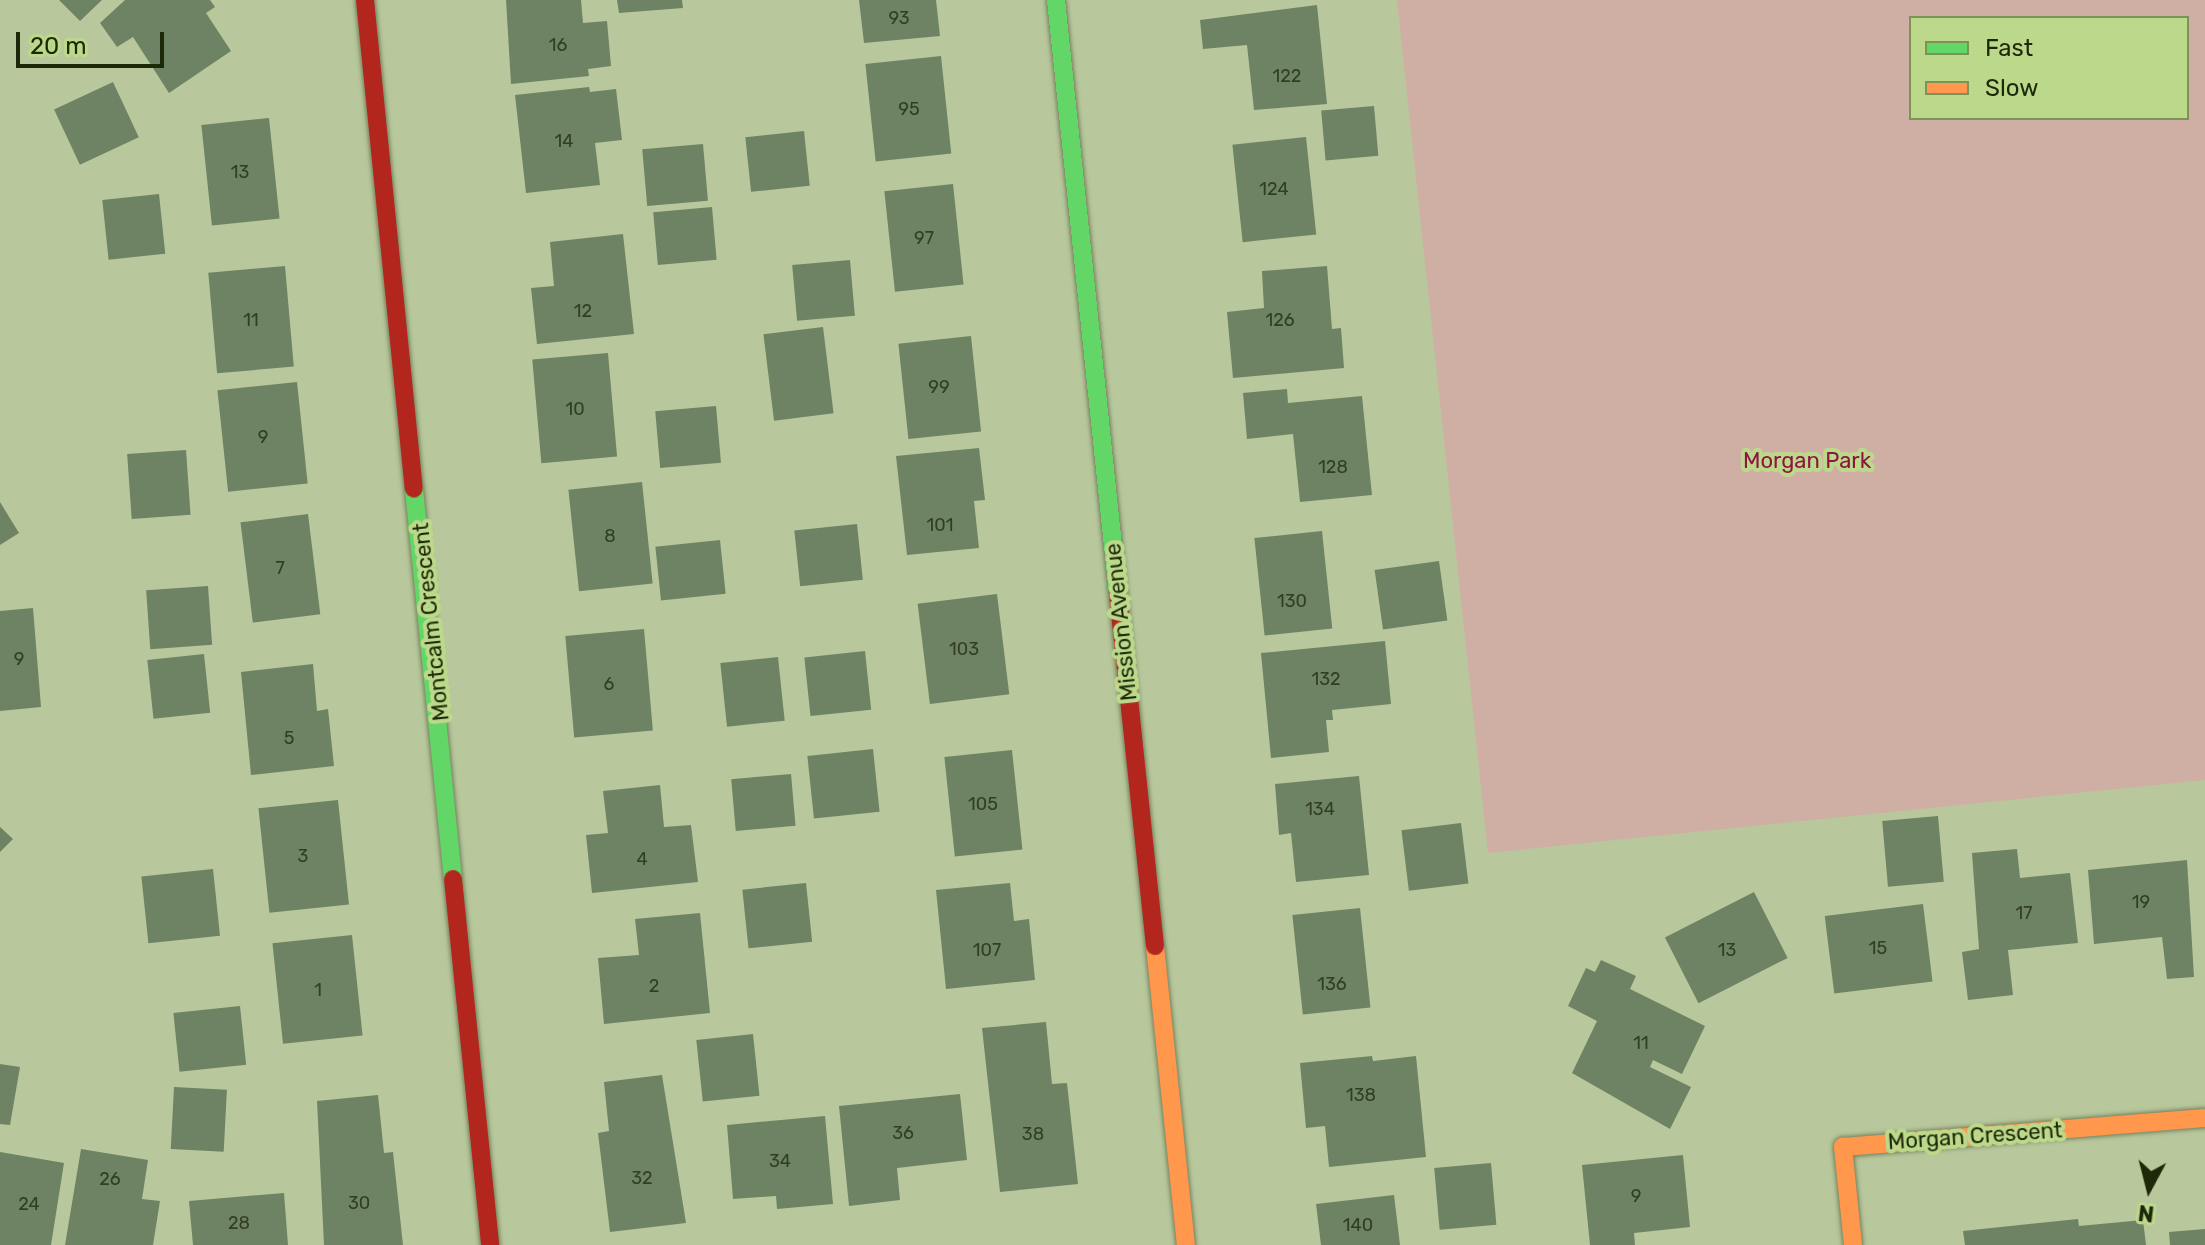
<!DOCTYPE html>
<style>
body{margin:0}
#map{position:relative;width:2205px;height:1245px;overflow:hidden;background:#b8c89c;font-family:Rubik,sans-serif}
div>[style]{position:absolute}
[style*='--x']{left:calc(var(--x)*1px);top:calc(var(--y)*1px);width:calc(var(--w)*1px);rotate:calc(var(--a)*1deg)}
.green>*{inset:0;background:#cfafa3}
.building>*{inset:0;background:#6d8363;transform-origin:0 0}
.roads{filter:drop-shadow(0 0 2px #77825f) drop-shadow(0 0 2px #77825f)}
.fast>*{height:18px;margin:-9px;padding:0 9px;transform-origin:9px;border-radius:9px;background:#63d668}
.slow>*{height:18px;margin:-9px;padding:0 9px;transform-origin:9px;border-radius:9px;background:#ff974d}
.jam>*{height:18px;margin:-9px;padding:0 9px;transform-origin:9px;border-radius:9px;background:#b3261e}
span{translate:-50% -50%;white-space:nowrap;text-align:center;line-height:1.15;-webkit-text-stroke:8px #bcd98b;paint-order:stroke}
.number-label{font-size:18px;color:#313f1f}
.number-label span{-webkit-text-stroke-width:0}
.park-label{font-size:22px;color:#8e1442}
.street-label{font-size:22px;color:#1d2808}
.legend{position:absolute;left:1909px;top:16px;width:280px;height:104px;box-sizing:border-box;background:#bcd98b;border:2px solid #7c9257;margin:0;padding:10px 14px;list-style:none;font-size:24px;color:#1d2808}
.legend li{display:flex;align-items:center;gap:16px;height:40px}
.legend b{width:40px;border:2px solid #7c9257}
.north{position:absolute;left:2109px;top:1149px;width:80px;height:80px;-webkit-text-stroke:6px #bcd98b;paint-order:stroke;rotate:187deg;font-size:22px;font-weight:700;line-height:32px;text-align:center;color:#1d2808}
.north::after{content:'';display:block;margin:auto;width:28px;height:36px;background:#1d2808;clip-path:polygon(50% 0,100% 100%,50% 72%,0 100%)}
.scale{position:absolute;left:16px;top:32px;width:148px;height:36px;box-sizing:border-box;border:4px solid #1d2808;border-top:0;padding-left:10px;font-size:24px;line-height:28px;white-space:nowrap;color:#1d2808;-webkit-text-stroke:6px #bcd98b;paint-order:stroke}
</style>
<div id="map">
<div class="green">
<i style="clip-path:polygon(evenodd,1397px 0,2205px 0,2205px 780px,1488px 853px,1397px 0,1911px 18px,2187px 18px,2187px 118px,1911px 118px,1911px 18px)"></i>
</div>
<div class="building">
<i style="clip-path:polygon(59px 0,102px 0,80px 21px)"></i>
<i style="clip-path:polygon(125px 0,210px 0,215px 7px,206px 13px,231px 51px,169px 93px,133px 37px,117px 47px,100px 23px)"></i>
<i style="clip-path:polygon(506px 0,581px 0,583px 23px,607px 21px,611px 66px,588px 69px,589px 76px,511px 84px)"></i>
<i style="clip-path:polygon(617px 0,682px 0,683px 8px,619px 13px)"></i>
<i style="clip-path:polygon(859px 0,936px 0,940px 36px,864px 43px)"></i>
<i style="clip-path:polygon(1317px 5px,1327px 104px,1254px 110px,1247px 45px,1203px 49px,1200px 20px)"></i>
<i style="left:941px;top:56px;width:98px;height:76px;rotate:84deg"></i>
<i style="left:113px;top:82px;width:61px;height:65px;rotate:65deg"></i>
<i style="clip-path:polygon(589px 87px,590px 92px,616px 89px,622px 140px,595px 143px,600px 185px,526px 193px,515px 95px)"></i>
<i style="left:1374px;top:106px;width:50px;height:53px;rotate:85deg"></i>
<i style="left:269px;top:118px;width:101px;height:68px;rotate:84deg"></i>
<i style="left:804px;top:131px;width:55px;height:59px;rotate:84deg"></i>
<i style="left:1306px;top:137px;width:98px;height:74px;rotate:84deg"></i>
<i style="left:703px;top:144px;width:57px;height:61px;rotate:85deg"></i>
<i style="left:953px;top:184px;width:101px;height:69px;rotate:84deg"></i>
<i style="left:159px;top:194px;width:60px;height:57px;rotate:84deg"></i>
<i style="left:712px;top:207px;width:53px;height:59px;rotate:85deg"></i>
<i style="clip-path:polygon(623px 234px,634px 334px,537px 344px,531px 288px,554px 286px,550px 242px)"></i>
<i style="left:850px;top:260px;width:56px;height:58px;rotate:85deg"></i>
<i style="left:285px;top:266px;width:101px;height:77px;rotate:85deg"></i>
<i style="clip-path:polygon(1327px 266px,1332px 329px,1341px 328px,1344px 368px,1233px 378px,1227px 312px,1264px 308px,1262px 271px)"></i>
<i style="left:823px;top:327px;width:87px;height:60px;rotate:83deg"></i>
<i style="left:971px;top:336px;width:96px;height:73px;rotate:84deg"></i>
<i style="left:608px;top:353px;width:104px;height:76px;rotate:85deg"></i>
<i style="left:297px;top:382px;width:102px;height:80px;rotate:84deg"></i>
<i style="clip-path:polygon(1287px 389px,1288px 403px,1362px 396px,1372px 495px,1300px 502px,1293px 434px,1247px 439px,1243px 393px)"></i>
<i style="left:716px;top:406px;width:57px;height:61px;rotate:85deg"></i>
<i style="clip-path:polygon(979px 448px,985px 500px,974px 501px,979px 548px,907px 555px,896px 456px)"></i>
<i style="left:186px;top:450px;width:65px;height:59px;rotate:86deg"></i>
<i style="left:642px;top:482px;width:102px;height:74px;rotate:84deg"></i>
<i style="clip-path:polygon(0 502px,19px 533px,0 545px)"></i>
<i style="left:308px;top:514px;width:101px;height:68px;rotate:83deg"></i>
<i style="left:857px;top:524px;width:56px;height:63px;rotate:84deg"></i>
<i style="left:1322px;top:531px;width:98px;height:68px;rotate:84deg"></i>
<i style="left:720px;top:540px;width:54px;height:65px;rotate:84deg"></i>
<i style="left:1439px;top:561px;width:60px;height:65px;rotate:82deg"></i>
<i style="left:208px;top:586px;width:59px;height:62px;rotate:86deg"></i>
<i style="left:997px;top:594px;width:101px;height:80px;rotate:83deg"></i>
<i style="clip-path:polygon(33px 608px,41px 707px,0 711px,0 611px)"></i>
<i style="left:644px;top:629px;width:102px;height:79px;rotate:85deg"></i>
<i style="clip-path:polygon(1385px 641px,1391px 704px,1332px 710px,1333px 720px,1326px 720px,1329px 752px,1271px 758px,1261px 653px)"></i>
<i style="left:865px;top:651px;width:59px;height:61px;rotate:84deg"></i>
<i style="left:204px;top:654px;width:59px;height:57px;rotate:84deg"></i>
<i style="left:778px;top:657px;width:64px;height:58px;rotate:84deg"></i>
<i style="clip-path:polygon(313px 664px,317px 711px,328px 709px,334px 766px,251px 775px,241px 672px)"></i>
<i style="left:873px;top:749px;width:63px;height:66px;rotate:84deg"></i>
<i style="left:1012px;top:750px;width:100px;height:68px;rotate:84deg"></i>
<i style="left:791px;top:774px;width:52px;height:60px;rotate:85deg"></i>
<i style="clip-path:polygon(1359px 776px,1369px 875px,1296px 882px,1291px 833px,1279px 835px,1275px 784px)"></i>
<i style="clip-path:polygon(660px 785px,664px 827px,691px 825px,698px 882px,592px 893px,586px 835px,608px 833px,603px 791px)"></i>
<i style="left:338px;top:800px;width:105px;height:80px;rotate:84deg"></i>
<i style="left:1938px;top:816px;width:66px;height:56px;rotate:85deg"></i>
<i style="left:1461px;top:823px;width:61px;height:60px;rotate:83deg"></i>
<i style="clip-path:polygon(0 827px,13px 839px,0 852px)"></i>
<i style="clip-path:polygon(2017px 849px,2020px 878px,2070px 873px,2078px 943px,2008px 950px,2013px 995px,1968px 1000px,1962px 952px,1979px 949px,1972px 853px)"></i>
<i style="clip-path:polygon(2187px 860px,2194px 977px,2167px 979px,2162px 937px,2094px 944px,2088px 870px)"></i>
<i style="left:213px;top:869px;width:67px;height:72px;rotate:84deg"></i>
<i style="left:806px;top:883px;width:59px;height:64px;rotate:84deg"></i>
<i style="clip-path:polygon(1010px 883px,1014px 921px,1029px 919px,1035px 980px,946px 989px,936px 890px)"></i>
<i style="left:1754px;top:892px;width:74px;height:100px;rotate:63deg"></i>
<i style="left:1923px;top:904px;width:78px;height:99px;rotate:83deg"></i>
<i style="left:1360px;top:908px;width:100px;height:68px;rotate:84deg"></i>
<i style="clip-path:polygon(700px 913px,710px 1013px,604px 1024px,598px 958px,639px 955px,635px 919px)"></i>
<i style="left:352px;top:935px;width:101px;height:80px;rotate:84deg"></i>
<i style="clip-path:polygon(1601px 960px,1636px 976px,1630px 989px,1705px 1026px,1682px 1074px,1653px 1060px,1650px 1067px,1691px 1087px,1670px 1129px,1572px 1073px,1597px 1021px,1568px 1006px,1586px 968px,1595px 972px)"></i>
<i style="left:240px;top:1006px;width:59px;height:67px;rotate:84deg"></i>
<i style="clip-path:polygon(1046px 1022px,1052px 1084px,1067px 1083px,1078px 1184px,1000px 1192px,982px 1028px)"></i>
<i style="left:753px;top:1034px;width:62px;height:57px;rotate:84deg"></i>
<i style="clip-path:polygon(1372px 1056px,1373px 1061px,1416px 1056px,1426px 1157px,1329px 1167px,1325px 1126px,1306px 1128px,1300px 1063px)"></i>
<i style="clip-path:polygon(0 1064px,20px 1067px,10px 1125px,0 1124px)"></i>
<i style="clip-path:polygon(662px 1075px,686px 1223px,610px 1232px,598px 1133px,609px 1131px,604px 1082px)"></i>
<i style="left:174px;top:1087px;width:53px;height:62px;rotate:3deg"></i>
<i style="clip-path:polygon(960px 1094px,967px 1160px,897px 1168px,900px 1200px,849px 1206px,839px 1106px)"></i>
<i style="clip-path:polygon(378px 1095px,384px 1153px,393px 1152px,403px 1245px,324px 1245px,317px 1101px)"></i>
<i style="clip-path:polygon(825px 1116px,833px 1204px,777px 1209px,776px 1196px,733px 1199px,727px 1125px)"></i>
<i style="clip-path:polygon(81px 1149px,148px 1160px,142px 1199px,160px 1201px,153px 1245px,65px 1245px)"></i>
<i style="clip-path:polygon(0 1152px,64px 1163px,51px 1245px,0 1245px)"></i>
<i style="clip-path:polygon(1683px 1155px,1690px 1227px,1634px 1233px,1635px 1245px,1590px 1245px,1582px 1165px)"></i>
<i style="left:1491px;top:1163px;width:62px;height:57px;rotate:85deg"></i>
<i style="clip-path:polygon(284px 1193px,288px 1245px,193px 1245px,189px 1201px)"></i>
<i style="clip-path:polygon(1394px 1195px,1400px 1245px,1321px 1245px,1316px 1204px)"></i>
<i style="clip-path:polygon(2078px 1219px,2079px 1226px,2143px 1220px,2146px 1245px,1965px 1245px,1963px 1231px)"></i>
<i style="clip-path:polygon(2205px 1229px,2205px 1245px,2170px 1245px,2169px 1232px)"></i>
</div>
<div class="roads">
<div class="fast">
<i style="--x:1056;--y:0;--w:597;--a:84.04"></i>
<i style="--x:414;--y:489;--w:392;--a:84.3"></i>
</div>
<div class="slow">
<i style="--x:1155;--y:946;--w:301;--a:84.1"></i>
<i style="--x:1853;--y:1245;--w:99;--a:-95.8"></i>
<i style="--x:1843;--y:1147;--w:363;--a:-4.6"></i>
</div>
<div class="jam">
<i style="--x:365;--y:0;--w:491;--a:84.3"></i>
<i style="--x:1118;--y:594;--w:354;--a:84"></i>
<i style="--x:453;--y:879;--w:368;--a:84.2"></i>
</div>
</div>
<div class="number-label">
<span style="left:899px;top:18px">93</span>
<span style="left:558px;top:45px">16</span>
<span style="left:1287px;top:76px">122</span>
<span style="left:909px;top:109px">95</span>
<span style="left:564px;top:141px">14</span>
<span style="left:240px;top:172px">13</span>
<span style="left:1274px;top:189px">124</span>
<span style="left:924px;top:238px">97</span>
<span style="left:583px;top:311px">12</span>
<span style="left:251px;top:320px">11</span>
<span style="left:1280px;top:320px">126</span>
<span style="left:939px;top:387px">99</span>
<span style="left:575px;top:409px">10</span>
<span style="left:263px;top:437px">9</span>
<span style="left:1333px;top:467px">128</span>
<span style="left:940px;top:525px">101</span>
<span style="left:610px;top:536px">8</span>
<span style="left:280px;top:568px">7</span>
<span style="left:1292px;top:601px">130</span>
<span style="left:964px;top:649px">103</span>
<span style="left:19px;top:659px">9</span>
<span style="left:1326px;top:679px">132</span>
<span style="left:609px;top:684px">6</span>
<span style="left:289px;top:738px">5</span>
<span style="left:983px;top:804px">105</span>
<span style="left:1320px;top:809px">134</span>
<span style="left:303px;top:856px">3</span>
<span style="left:642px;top:859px">4</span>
<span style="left:2141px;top:902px">19</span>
<span style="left:2024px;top:913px">17</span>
<span style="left:1878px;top:948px">15</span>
<span style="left:987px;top:950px">107</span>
<span style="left:1727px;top:950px">13</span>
<span style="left:1332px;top:984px">136</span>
<span style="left:654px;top:986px">2</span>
<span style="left:318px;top:990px">1</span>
<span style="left:1641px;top:1043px">11</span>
<span style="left:1361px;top:1095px">138</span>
<span style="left:903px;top:1133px">36</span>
<span style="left:1033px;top:1134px">38</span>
<span style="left:780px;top:1161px">34</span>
<span style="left:642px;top:1178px">32</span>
<span style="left:110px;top:1179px">26</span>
<span style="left:1636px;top:1196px">9</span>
<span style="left:359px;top:1203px">30</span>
<span style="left:29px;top:1204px">24</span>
<span style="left:239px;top:1223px">28</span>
<span style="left:1358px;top:1225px">140</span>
</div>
<div class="park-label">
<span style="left:1807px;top:461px">Morgan Park</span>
</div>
<div class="street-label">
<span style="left:431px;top:622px;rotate:-96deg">Montcalm Crescent</span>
<span style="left:1121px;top:622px;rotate:-96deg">Mission Avenue</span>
<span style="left:1975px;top:1136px;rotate:-4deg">Morgan Crescent</span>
</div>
<ul class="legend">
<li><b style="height:10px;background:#63d668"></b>Fast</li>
<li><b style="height:10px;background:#ff974d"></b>Slow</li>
</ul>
<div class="north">N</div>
<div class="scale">20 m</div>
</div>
